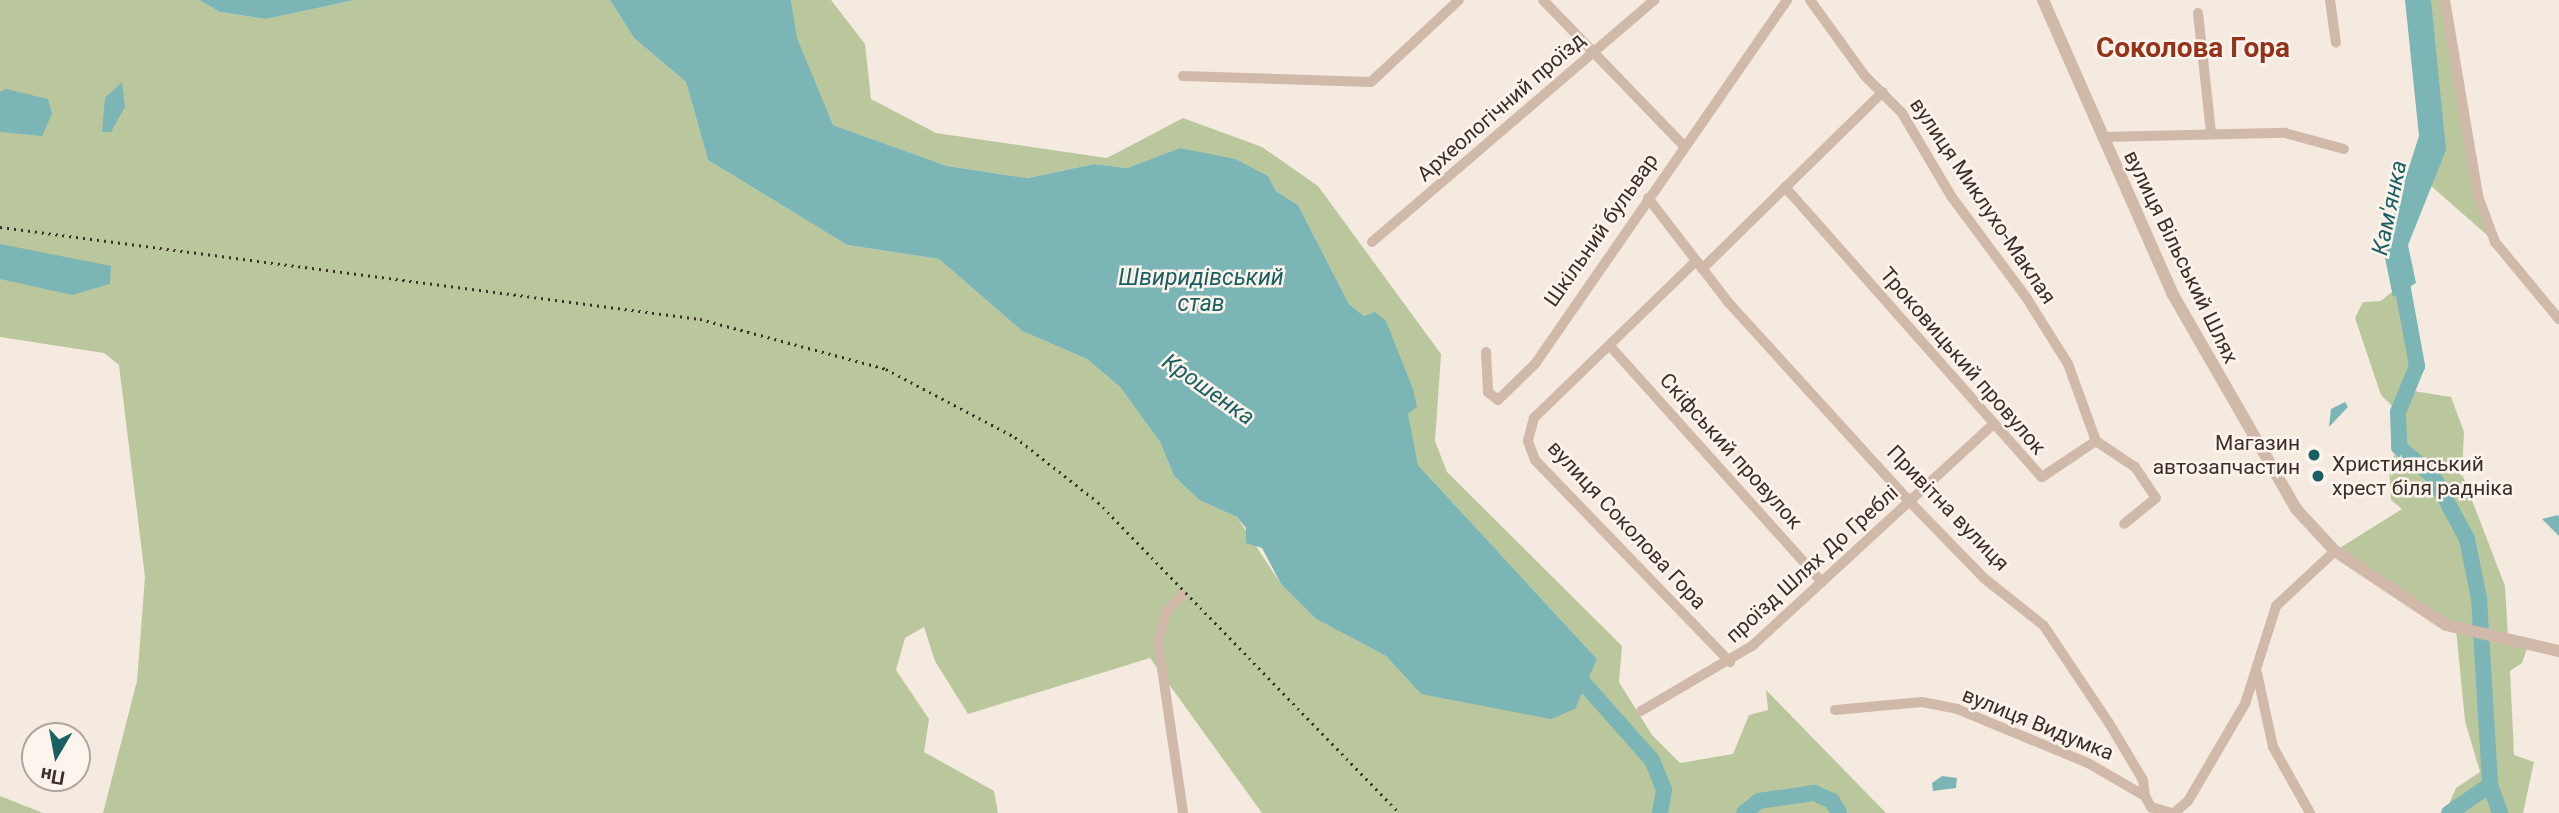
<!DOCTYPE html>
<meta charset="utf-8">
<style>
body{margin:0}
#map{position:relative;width:2559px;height:813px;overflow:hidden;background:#f5eadf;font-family:Roboto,sans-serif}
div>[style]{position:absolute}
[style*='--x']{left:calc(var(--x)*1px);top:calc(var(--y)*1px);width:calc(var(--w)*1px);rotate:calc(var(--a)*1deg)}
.green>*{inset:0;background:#bac79d}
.water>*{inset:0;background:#7bb5b6}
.river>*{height:16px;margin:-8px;padding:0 8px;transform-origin:8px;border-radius:8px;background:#7bb5b6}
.minor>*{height:10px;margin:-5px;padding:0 5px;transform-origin:5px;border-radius:5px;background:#d0b9a9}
.tertiary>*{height:12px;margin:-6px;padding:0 6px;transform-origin:6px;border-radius:6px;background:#d0b9a9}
.rail>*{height:2.5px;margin-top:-1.25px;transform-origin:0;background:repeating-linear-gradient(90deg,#3c2f29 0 2px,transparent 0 7px)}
.dots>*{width:19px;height:19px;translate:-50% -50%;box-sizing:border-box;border:4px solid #fcf4ed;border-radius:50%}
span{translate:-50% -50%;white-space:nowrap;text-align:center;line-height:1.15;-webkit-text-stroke:5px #fcf4ed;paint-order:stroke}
.street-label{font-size:21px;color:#3c2f29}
.poi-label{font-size:21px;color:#3c2f29}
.right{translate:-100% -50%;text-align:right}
.left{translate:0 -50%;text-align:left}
.water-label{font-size:23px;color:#1a6063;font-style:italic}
.district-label{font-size:28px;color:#943319;font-weight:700}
.north{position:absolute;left:21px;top:722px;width:70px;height:70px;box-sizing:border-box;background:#fcf4ed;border:2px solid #afa59f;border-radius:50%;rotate:190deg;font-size:19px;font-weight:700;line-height:28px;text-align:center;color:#3c2f29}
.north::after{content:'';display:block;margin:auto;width:24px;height:32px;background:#1a6063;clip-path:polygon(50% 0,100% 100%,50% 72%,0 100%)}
</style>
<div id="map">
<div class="green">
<i style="clip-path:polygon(0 0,199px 0,220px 12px,266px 19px,355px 0,610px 0,634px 38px,686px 82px,708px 160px,847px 245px,939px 259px,1022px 331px,1087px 359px,1120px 387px,1160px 442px,1174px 476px,1199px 500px,1237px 517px,1281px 584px,1316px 619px,1386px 656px,1421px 694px,1597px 659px,1418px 465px,1386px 321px,1364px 316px,1349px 304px,1298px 205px,1276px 191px,1268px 176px,1180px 148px,1127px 168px,1094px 164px,1026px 178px,947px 166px,833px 125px,796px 38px,791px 0,831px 0,865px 44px,871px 99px,936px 133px,1107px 158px,1183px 118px,1262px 147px,1318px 186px,1441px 354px,1435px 441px,1447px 472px,1622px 646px,1619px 682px,1652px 735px,1680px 763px,1733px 754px,1749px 715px,1768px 710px,1766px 690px,1886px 813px,1262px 813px,1150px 658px,968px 714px,935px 661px,924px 627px,905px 638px,896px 670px,929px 719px,924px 752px,994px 791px,998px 813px,103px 813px,137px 681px,145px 577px,119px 365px,104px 353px,0 337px)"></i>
<i style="clip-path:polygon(2421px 0,2445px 0,2478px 196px,2495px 242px,2422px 178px)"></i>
<i style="clip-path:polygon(2399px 286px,2413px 320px,2417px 366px,2407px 390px,2451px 397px,2464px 432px,2462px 474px,2505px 586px,2508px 636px,2530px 640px,2522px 663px,2510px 671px,2514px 755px,2534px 762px,2523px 813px,2445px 813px,2456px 788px,2480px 772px,2465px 721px,2456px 629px,2335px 551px,2402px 509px,2391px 500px,2389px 465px,2399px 447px,2398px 412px,2381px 395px,2355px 318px,2363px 302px,2381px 301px)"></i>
<i style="clip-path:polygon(0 796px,43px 813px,0 813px)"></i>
</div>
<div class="water">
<i style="clip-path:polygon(199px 0,355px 0,266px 19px,220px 12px)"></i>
<i style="clip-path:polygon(610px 0,791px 0,797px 38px,833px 125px,947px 166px,1027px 178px,1094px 164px,1127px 168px,1180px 148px,1235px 159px,1268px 176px,1276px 191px,1298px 205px,1349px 304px,1364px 316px,1375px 312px,1386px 321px,1413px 389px,1417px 407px,1408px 414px,1418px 465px,1597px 659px,1575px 709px,1551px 719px,1421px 694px,1386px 656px,1316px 619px,1281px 584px,1262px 548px,1246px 543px,1246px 528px,1237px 517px,1199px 500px,1174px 476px,1160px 442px,1120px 387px,1087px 359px,1022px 331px,939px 259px,847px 245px,708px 160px,686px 82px,634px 38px)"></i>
<i style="clip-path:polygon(2405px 0,2431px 0,2446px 150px,2408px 245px,2416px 283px,2393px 297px,2383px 248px,2419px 136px)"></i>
<i style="clip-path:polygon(122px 82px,125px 107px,111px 132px,102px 132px,105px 98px)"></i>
<i style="clip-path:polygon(6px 89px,48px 99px,52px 114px,42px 136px,0 132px,0 92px)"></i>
<i style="clip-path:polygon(0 244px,111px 266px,110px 284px,72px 295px,0 279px)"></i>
<i style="clip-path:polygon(2345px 402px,2348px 407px,2329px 427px,2331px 409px)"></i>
<i style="clip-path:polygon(2558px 515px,2559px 517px,2559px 536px,2542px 519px)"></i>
<i style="clip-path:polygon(1942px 776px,1957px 778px,1956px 788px,1933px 791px,1932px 783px)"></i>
</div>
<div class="river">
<i style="--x:2400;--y:273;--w:95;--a:79.6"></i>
<i style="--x:2417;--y:366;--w:50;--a:112.4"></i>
<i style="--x:2398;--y:412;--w:35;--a:88"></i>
<i style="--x:2399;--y:447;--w:45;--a:40.5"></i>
<i style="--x:2433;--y:476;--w:72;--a:61.6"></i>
<i style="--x:2467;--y:539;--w:60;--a:78.5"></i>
<i style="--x:2479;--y:598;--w:187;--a:86.6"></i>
<i style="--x:2490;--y:785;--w:30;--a:70"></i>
<i style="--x:1572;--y:670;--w:120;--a:48.4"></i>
<i style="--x:1652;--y:760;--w:32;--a:68"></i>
<i style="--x:1664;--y:790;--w:23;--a:100"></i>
<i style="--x:1744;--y:813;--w:19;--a:-39"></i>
<i style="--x:1759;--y:801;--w:56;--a:-8.3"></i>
<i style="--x:1814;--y:793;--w:20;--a:24"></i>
<i style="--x:1832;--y:801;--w:14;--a:60"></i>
<i style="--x:2449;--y:813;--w:50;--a:-34.3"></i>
</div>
<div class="minor">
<i style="--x:1543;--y:0;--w:204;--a:46"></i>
<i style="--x:1810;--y:0;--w:94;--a:54.1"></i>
<i style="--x:1865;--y:76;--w:52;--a:45"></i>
<i style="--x:1902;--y:113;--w:96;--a:59.4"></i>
<i style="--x:1951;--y:196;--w:126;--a:53.4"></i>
<i style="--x:2026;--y:297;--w:79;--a:57.9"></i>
<i style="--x:2068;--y:364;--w:82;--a:70"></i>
<i style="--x:2330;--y:0;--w:43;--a:82.1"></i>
<i style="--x:2445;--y:0;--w:199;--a:80.4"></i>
<i style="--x:2478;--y:196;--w:49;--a:69.7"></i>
<i style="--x:2495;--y:242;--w:100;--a:50.3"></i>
<i style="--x:2198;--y:13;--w:121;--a:83.8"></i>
<i style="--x:1183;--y:76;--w:188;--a:1.8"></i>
<i style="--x:1371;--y:82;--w:120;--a:-43"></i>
<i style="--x:2102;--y:137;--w:183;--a:-1.3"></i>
<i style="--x:2285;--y:133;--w:61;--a:15.2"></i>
<i style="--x:1785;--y:187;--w:387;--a:48.5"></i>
<i style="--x:2042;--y:477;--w:65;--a:-33.7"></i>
<i style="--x:2096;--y:441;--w:47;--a:33.7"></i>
<i style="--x:2135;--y:467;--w:37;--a:56"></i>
<i style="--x:2156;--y:498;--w:41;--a:140.9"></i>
<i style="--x:1648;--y:198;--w:131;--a:52.4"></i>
<i style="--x:1728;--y:302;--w:270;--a:47.7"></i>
<i style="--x:1910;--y:502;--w:107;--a:45.8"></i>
<i style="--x:1985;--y:579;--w:75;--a:38.5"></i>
<i style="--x:2044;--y:626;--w:117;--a:56.2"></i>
<i style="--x:2109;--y:723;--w:66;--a:59.2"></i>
<i style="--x:2143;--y:780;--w:16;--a:83"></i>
<i style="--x:1372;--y:242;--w:372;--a:-40.6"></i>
<i style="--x:1696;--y:261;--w:226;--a:135.9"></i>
<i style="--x:1534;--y:418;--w:24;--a:105"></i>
<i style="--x:1528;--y:441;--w:20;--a:70"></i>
<i style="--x:1535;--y:460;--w:281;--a:46"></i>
<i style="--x:1702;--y:269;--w:253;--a:-44.4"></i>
<i style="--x:1610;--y:346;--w:317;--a:48.1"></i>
<i style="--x:1486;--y:352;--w:40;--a:87.1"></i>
<i style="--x:1488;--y:392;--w:13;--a:39"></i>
<i style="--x:1498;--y:400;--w:52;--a:-44.2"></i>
<i style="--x:1535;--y:364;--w:443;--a:-55.3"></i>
<i style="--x:1182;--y:595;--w:23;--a:133"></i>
<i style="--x:1166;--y:612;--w:30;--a:105"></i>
<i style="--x:1158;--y:641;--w:174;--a:81.7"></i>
<i style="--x:2257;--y:673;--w:76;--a:77.8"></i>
<i style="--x:2273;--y:747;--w:76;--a:60.7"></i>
<i style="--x:1835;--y:710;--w:87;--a:-5.3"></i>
<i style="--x:1922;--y:702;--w:36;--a:11"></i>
<i style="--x:1957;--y:709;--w:142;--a:22.4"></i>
<i style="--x:2088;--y:763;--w:66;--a:30.1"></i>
<i style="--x:2145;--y:796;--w:13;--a:61"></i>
<i style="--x:2151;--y:807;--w:22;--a:16"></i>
<i style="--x:1641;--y:711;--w:129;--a:-30.4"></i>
<i style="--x:1752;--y:646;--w:326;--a:-42.6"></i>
<i style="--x:2174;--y:813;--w:18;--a:-41"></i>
<i style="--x:2188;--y:801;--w:113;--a:-59.6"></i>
<i style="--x:2245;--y:704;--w:103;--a:-72.4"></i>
<i style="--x:2276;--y:606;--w:81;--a:-43"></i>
</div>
<div class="tertiary">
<i style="--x:2043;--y:0;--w:320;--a:66.2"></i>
<i style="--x:2172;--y:293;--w:249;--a:60.1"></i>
<i style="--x:2296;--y:509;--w:57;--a:47.1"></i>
<i style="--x:2335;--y:551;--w:133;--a:33.7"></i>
<i style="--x:2446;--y:625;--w:116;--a:13"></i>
</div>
<div class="rail">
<i style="--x:0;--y:227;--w:706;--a:7.49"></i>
<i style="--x:700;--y:319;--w:193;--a:15"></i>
<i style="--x:886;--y:369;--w:146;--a:27.8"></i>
<i style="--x:1015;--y:437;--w:105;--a:38.1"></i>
<i style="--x:1098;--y:502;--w:433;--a:45.9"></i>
</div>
<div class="dots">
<i style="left:2314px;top:455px;background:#1a6063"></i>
<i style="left:2318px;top:476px;background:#1a6063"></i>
</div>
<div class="street-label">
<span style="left:1501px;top:107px;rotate:-41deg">Археологічний проїзд</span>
<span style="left:1983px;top:201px;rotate:56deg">вулиця Миклухо-Маклая</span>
<span style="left:1601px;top:230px;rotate:-55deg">Шкільний бульвар</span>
<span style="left:2181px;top:257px;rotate:64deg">вулиця Вільський Шлях</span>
<span style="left:1963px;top:361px;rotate:49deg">Троковицький провулок</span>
<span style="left:1731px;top:451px;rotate:48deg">Скіфський провулок</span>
<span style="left:1948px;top:508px;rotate:46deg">Привітна вулиця</span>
<span style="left:1627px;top:525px;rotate:47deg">вулиця Соколова Гора</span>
<span style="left:1812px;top:564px;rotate:-42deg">проїзд Шлях До Греблі</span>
<span style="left:2038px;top:724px;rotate:22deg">вулиця Видумка</span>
</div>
<div class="poi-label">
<span class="right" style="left:2300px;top:455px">Магазин<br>автозапчастин</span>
<span class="left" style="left:2332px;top:476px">Християнський<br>хрест біля радніка</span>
</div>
<div class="water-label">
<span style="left:2390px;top:208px;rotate:-78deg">Кам'янка</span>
<span style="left:1201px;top:291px">Швиридівський<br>став</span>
<span style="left:1208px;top:390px;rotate:35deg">Крошенка</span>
</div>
<div class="district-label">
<span style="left:2193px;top:48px">Соколова Гора</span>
</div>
<div class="north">Пн</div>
</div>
